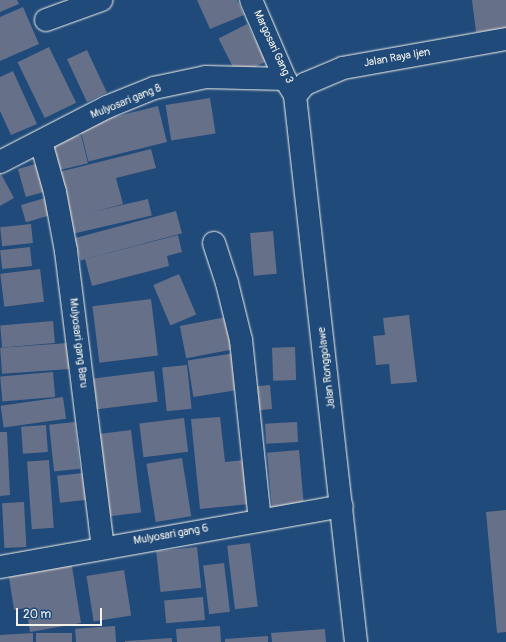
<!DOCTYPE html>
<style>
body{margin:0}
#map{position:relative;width:506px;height:642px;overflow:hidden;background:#1f4a7a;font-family:Pangolin,sans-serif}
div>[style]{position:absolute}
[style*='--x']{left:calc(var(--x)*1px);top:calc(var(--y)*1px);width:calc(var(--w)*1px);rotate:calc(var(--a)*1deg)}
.building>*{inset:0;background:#677089;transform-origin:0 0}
.roads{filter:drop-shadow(0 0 1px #f4f1e8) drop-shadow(0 0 1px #f4f1e8)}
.minor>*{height:22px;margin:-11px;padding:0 11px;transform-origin:11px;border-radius:11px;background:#1f4a7a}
.tertiary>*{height:22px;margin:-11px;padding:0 11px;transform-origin:11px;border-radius:11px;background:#1f4a7a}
span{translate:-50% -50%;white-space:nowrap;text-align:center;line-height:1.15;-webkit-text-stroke:3px #1f4a7a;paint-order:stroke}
.street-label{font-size:11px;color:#f4f1e8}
.scale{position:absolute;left:16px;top:608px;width:86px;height:18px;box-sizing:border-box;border:2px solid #f4f1e8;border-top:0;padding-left:5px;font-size:12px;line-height:14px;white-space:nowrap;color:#f4f1e8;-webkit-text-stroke:3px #1f4a7a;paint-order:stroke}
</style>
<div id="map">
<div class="building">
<i style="clip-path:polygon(0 0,17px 0,19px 4px,0 12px)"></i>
<i style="clip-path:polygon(197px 0,237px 0,244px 15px,210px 29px)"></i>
<i style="clip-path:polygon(472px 0,506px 0,506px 29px,476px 32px)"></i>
<i style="clip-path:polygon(23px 7px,39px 44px,0 61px,0 17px)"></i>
<i style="left:247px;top:24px;width:42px;height:32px;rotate:63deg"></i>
<i style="left:49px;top:47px;width:62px;height:35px;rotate:64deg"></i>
<i style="left:87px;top:50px;width:47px;height:22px;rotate:65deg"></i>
<i style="clip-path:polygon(13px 71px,37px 124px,11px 135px,0 111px,0 77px)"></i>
<i style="left:210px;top:98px;width:36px;height:45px;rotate:81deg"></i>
<i style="left:158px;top:106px;width:37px;height:81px;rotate:76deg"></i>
<i style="left:81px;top:135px;width:29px;height:35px;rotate:76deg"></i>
<i style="clip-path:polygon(151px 149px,156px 168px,116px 178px,123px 204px,71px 218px,59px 172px)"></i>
<i style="left:39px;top:163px;width:29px;height:22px;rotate:74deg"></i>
<i style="clip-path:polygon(0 172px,14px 198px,0 206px)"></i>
<i style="left:45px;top:198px;width:18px;height:25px;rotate:74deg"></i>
<i style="left:148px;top:199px;width:17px;height:81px;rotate:77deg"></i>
<i style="left:176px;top:211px;width:23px;height:105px;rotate:75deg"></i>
<i style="left:31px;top:224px;width:19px;height:31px;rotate:84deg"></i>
<i style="left:273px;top:231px;width:43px;height:23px;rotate:85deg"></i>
<i style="clip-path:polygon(178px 235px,182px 252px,167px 256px,169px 266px,92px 286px,85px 259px)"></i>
<i style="left:30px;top:247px;width:19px;height:30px;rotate:84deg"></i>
<i style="left:40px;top:269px;width:33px;height:40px;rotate:83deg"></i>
<i style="left:179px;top:274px;width:44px;height:28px;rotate:67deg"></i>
<i style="left:151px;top:299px;width:57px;height:59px;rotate:83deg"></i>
<i style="clip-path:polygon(409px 315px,417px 382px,391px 384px,389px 364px,376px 365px,373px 336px,385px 335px,383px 318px)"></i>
<i style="left:226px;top:317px;width:33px;height:47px;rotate:79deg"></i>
<i style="left:53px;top:321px;width:22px;height:53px;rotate:85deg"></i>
<i style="left:68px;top:343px;width:26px;height:68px;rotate:86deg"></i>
<i style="left:295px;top:347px;width:33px;height:23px;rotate:88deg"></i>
<i style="left:235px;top:353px;width:37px;height:48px;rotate:81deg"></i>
<i style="left:187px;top:365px;width:44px;height:25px;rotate:84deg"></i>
<i style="left:154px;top:371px;width:31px;height:61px;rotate:83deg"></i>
<i style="left:53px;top:372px;width:25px;height:53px;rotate:85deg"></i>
<i style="left:270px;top:385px;width:24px;height:19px;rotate:85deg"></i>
<i style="left:63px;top:397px;width:22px;height:63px;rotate:82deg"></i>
<i style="clip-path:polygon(220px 417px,225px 462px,245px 460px,249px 504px,200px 509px,191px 419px)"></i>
<i style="left:184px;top:418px;width:34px;height:45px;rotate:83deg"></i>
<i style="left:75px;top:422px;width:47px;height:26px;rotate:84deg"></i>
<i style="left:297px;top:422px;width:20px;height:32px;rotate:87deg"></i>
<i style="left:46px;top:425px;width:27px;height:25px;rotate:86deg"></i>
<i style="left:131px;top:430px;width:83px;height:34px;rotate:83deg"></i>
<i style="clip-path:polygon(0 432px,7px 432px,10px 495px,0 496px)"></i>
<i style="left:299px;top:450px;width:56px;height:32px;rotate:85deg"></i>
<i style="left:182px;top:458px;width:59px;height:36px;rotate:81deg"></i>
<i style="left:49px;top:460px;width:68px;height:22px;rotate:86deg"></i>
<i style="left:84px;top:473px;width:27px;height:27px;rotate:84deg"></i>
<i style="left:24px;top:502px;width:45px;height:22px;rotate:87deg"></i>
<i style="clip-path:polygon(506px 510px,506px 632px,497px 633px,486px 512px)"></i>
<i style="left:250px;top:543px;width:64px;height:23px;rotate:83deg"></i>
<i style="left:197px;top:547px;width:41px;height:41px;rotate:84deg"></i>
<i style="clip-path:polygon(71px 560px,81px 623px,30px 632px,26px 608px,14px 610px,8px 570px)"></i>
<i style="left:224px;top:563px;width:49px;height:21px;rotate:83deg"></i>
<i style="left:124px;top:570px;width:46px;height:38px;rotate:81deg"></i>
<i style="left:203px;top:597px;width:23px;height:39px;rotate:85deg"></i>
<i style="left:115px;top:626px;width:16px;height:40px;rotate:86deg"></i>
<i style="clip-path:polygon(220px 626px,221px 642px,177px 642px,176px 629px)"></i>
<i style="clip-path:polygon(325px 629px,326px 642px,272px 642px,271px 633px)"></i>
<i style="clip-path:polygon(33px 633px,33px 642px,0 642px,0 635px)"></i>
<i style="left:72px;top:633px;width:9px;height:36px;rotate:90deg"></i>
<i style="clip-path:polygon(268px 636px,268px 642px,225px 642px,225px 639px)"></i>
<i style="clip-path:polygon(172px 638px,172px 642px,125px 642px,125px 641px)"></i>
</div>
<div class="roads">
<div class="minor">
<i style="--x:251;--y:0;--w:86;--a:66.7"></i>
<i style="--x:285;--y:79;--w:13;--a:58"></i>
<i style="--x:46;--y:20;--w:59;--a:-20"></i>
<i style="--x:41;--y:142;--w:52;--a:74.4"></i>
<i style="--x:55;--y:192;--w:60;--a:79.4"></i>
<i style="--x:66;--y:251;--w:298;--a:82.9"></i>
<i style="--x:0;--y:162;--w:120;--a:-27.2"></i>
<i style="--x:107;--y:107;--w:51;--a:-22"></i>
<i style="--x:154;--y:88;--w:53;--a:-11.9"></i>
<i style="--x:206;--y:77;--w:79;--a:1.5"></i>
<i style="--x:214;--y:243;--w:42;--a:72"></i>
<i style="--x:227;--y:283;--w:59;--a:76.2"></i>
<i style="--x:241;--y:340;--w:181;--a:84"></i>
<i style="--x:0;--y:567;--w:347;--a:-10.1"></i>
</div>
<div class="tertiary">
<i style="--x:356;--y:642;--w:549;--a:-96.37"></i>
<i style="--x:295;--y:96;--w:16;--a:-50"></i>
<i style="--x:305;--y:84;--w:41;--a:-22.8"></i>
<i style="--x:343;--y:68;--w:166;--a:-10.1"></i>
</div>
</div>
<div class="street-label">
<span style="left:273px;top:47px;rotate:65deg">Margosari Gang 3</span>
<span style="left:397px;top:58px;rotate:-10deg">Jalan Raya Ijen</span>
<span style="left:126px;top:102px;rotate:-22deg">Mulyosari gang 8</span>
<span style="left:78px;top:343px;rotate:83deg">Mulyosari gang Baru</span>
<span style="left:327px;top:368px;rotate:-97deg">Jalan Ronggolawe</span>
<span style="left:171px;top:535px;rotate:-10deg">Mulyosari gang 6</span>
</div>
<div class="scale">20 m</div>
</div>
